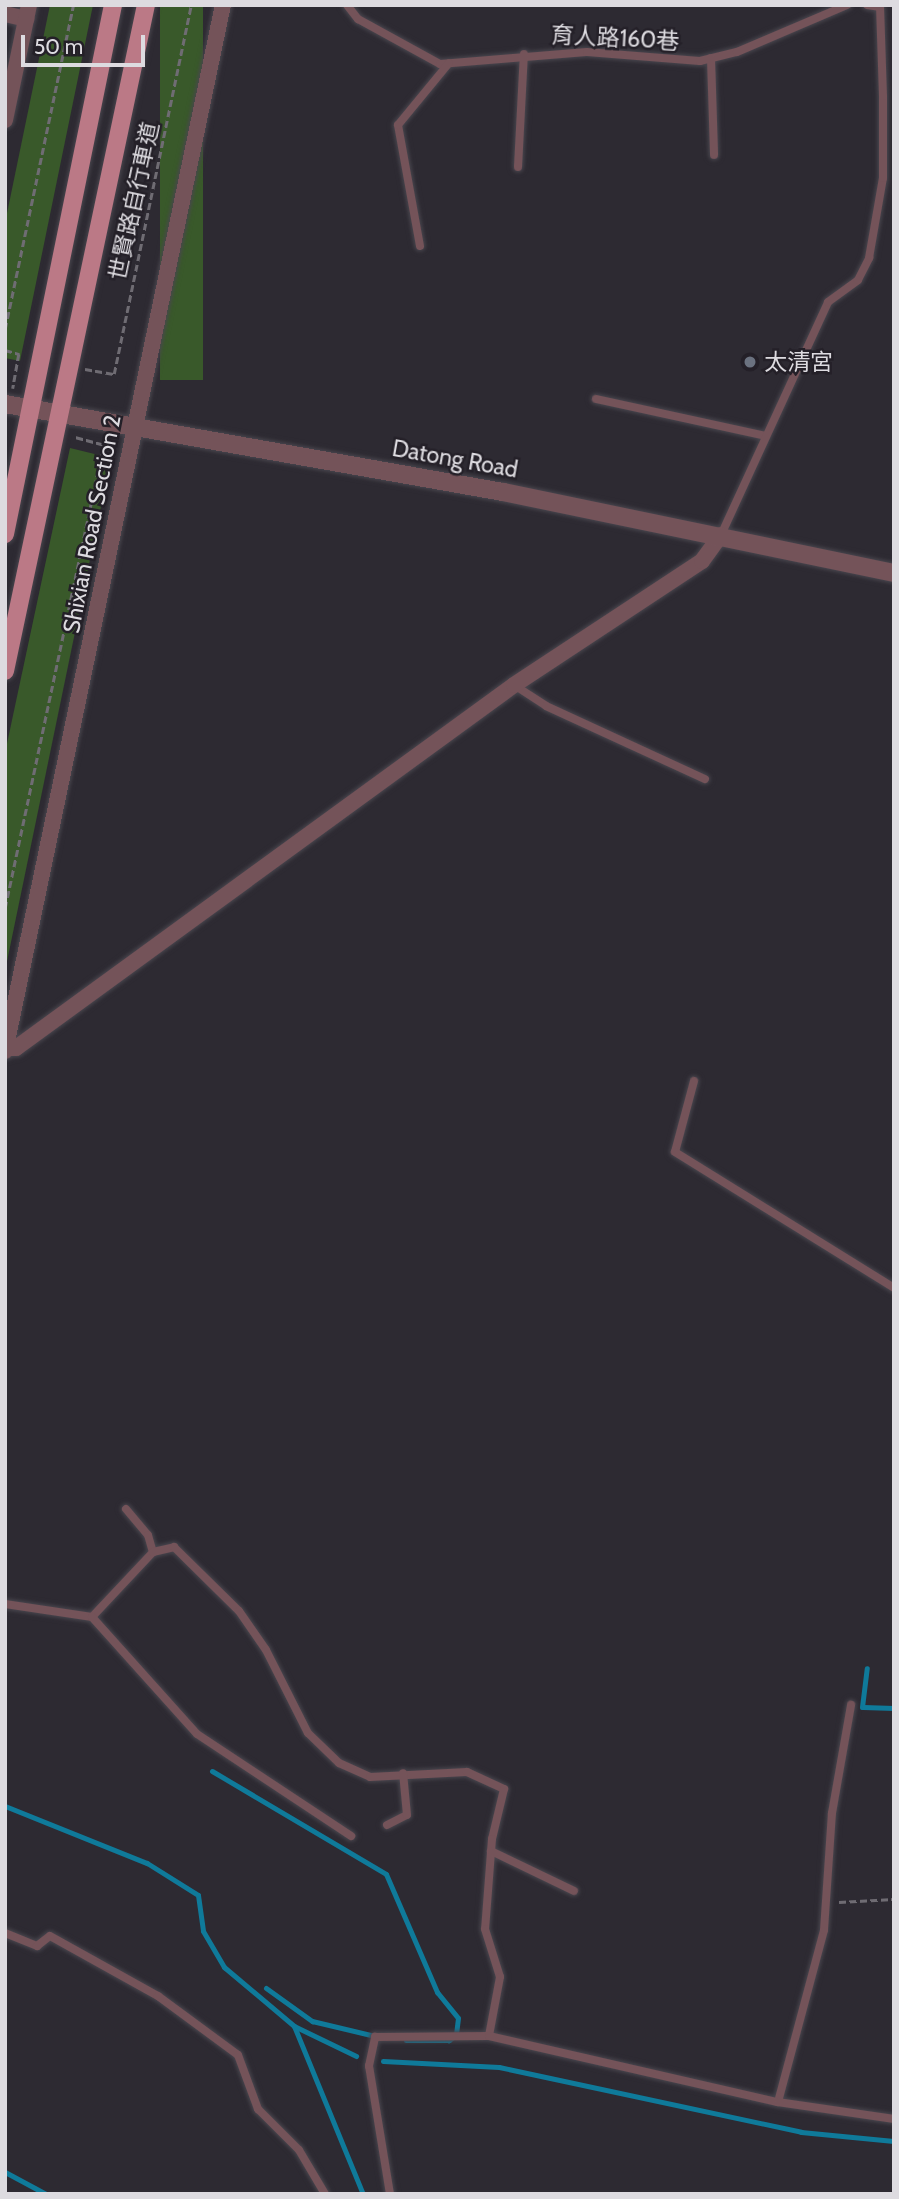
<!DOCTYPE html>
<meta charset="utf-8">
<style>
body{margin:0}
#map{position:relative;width:899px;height:2199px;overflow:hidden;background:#2d2a32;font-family:Cabin,"Noto Sans TC",sans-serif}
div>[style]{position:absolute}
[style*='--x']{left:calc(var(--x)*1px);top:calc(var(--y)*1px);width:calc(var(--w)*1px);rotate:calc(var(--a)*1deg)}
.green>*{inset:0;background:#39592a;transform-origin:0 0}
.stream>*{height:5px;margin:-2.5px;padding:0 2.5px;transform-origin:2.5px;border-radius:2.5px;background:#0f7a9a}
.path>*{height:2.5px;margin-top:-1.25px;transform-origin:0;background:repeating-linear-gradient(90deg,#6f6c73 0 7px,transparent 0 10.5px)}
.roads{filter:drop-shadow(0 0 2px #49464e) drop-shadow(0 0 2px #49464e)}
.service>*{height:8px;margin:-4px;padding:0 4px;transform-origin:4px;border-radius:4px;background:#745359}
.minor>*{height:16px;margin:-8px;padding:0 8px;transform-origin:8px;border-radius:8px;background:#745359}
.tertiary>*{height:18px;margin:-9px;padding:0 9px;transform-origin:9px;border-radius:9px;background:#745359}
.primary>*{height:18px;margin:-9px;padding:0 9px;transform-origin:9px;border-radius:9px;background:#bb7986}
.dots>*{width:19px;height:19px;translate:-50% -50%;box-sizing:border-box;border:4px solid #242028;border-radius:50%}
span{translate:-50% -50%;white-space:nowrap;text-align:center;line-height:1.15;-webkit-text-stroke:5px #242028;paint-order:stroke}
.street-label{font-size:23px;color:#dddbe0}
.poi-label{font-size:23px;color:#dddbe0}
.left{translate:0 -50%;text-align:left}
.frame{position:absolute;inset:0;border:7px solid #dddbe0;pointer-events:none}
.scale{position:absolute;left:21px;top:35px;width:124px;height:32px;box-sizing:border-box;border:4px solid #dddbe0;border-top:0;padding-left:9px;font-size:21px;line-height:24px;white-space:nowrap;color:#dddbe0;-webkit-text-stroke:5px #242028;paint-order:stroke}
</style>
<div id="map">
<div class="green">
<i style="clip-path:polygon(50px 5px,93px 5px,20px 361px,5px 358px,5px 223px)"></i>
<i style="left:160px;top:5px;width:43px;height:375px"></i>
<i style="clip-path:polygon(70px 448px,111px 458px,5px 971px,5px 753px)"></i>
</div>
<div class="stream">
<i style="--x:862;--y:1707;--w:39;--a:-83"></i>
<i style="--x:863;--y:1707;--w:31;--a:2"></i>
<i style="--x:212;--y:1771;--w:202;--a:30.6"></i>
<i style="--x:386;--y:1874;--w:129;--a:66.6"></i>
<i style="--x:437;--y:1992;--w:33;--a:51"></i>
<i style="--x:458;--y:2018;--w:17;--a:97"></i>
<i style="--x:456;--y:2035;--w:9;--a:144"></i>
<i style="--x:449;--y:2040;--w:43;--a:180"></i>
<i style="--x:5;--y:1806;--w:153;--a:21.9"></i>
<i style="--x:147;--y:1863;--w:60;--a:32.1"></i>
<i style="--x:198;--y:1895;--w:36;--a:82"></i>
<i style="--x:203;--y:1931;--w:42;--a:59.7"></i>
<i style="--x:224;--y:1967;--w:92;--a:40.1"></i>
<i style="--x:294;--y:2026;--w:182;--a:67.7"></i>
<i style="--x:266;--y:1988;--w:57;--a:35.7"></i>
<i style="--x:312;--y:2021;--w:69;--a:13.4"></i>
<i style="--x:294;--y:2026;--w:69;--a:25.8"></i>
<i style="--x:383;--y:2061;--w:116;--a:3"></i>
<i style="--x:499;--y:2067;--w:309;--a:12.1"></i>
<i style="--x:801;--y:2132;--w:93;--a:5.5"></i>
<i style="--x:5;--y:2172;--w:47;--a:28.2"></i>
</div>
<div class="path">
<i style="--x:5;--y:329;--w:331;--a:-78.1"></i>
<i style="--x:5;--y:350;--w:15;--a:16"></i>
<i style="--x:19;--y:354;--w:35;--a:100"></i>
<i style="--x:85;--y:369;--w:29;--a:10"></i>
<i style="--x:114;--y:374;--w:377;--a:-78.2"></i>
<i style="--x:5;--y:908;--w:473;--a:-78"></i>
<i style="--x:103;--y:445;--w:31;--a:-165"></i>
<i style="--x:839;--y:1902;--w:55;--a:-3.1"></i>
</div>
<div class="roads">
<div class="service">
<i style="--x:347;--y:5;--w:18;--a:52"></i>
<i style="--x:358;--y:19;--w:94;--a:28.8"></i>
<i style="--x:440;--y:64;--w:147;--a:-4.7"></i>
<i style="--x:587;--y:52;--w:113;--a:4.6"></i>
<i style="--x:700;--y:61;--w:38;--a:-14"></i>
<i style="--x:737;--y:52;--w:120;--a:-23.1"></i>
<i style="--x:711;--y:58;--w:97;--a:88.2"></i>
<i style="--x:518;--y:167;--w:113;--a:-87"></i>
<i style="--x:420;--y:246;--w:123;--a:-100.3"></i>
<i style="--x:398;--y:125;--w:80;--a:-50.6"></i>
<i style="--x:596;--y:399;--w:173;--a:12.3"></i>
<i style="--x:721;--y:535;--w:256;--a:-65.3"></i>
<i style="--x:828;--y:302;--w:37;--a:-36"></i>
<i style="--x:858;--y:280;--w:25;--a:-63"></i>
<i style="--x:869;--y:258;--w:81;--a:-80.1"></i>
<i style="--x:883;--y:178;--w:82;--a:-90"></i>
<i style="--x:883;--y:96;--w:89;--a:-91.9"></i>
<i style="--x:880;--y:7;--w:13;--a:-171"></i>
<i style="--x:514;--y:685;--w:38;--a:33"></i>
<i style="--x:546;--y:706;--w:175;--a:24.7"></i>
<i style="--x:694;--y:1081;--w:73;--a:105"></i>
<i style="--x:675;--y:1152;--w:258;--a:31.8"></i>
<i style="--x:126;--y:1509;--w:34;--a:50"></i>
<i style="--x:148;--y:1535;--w:18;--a:74"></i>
<i style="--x:5;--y:1604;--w:88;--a:8.5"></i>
<i style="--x:92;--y:1617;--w:89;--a:-46.8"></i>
<i style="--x:153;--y:1552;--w:22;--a:-13"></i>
<i style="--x:174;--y:1547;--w:91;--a:44.6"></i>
<i style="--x:239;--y:1611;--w:47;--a:55.3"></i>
<i style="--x:266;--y:1650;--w:93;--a:63.2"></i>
<i style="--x:308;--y:1733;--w:43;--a:44.1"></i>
<i style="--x:339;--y:1763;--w:34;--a:24"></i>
<i style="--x:370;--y:1777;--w:97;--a:-3"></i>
<i style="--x:467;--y:1772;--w:41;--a:24.7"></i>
<i style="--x:504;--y:1789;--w:51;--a:103.5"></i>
<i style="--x:492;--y:1839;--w:90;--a:94.4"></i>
<i style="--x:485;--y:1929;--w:50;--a:72.6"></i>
<i style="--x:500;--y:1977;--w:60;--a:100.6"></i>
<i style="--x:92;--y:1617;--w:157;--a:48.1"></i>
<i style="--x:197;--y:1734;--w:185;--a:33.5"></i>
<i style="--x:387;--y:1825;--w:22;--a:-27"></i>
<i style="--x:407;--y:1815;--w:42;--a:-95.4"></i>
<i style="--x:491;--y:1851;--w:92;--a:25.7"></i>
<i style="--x:5;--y:1933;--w:35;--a:22"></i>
<i style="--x:37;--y:1946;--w:16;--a:-38"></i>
<i style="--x:50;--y:1936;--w:124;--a:29.1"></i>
<i style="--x:158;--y:1996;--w:99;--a:36.4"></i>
<i style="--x:238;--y:2055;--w:58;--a:69.7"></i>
<i style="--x:258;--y:2109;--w:58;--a:45"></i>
<i style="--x:299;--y:2150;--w:51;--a:59.4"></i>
<i style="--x:778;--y:2102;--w:178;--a:-75"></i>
<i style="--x:824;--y:1930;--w:117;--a:-86.1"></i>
<i style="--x:832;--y:1813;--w:110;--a:-80"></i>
<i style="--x:390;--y:2194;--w:130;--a:-99.3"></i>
<i style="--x:369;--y:2066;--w:30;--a:-78"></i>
<i style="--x:375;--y:2037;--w:114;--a:-0.5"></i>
<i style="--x:489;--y:2036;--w:296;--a:12.9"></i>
<i style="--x:778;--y:2102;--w:117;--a:8.3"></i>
</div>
<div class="minor">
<i style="--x:5;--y:14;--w:22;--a:13"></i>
<i style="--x:5;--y:120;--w:117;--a:-78.2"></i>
<i style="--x:5;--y:1048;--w:11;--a:0"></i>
<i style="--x:16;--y:1048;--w:616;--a:-36.09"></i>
<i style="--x:514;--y:685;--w:225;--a:-33.4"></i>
<i style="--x:702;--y:561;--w:32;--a:-54"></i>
<i style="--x:5;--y:1051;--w:1068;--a:-78.23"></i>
</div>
<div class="tertiary">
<i style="--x:5;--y:404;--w:506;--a:10.02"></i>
<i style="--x:503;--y:492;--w:399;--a:11.7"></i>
</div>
<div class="primary">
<i style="--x:5;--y:534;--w:540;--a:-78.46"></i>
<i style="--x:5;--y:671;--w:681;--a:-78.05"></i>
</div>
</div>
<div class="dots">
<i style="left:750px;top:362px;background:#6b7280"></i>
</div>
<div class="street-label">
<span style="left:615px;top:38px;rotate:3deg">育人路160巷</span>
<span style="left:134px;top:201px;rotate:-78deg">世賢路自行車道</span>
<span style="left:455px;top:459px;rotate:10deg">Datong Road</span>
<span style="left:92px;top:524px;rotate:-79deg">Shixian Road Section 2</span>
</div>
<div class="poi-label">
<span class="left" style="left:764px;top:362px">太清宮</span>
</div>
<div class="frame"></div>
<div class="scale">50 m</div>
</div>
